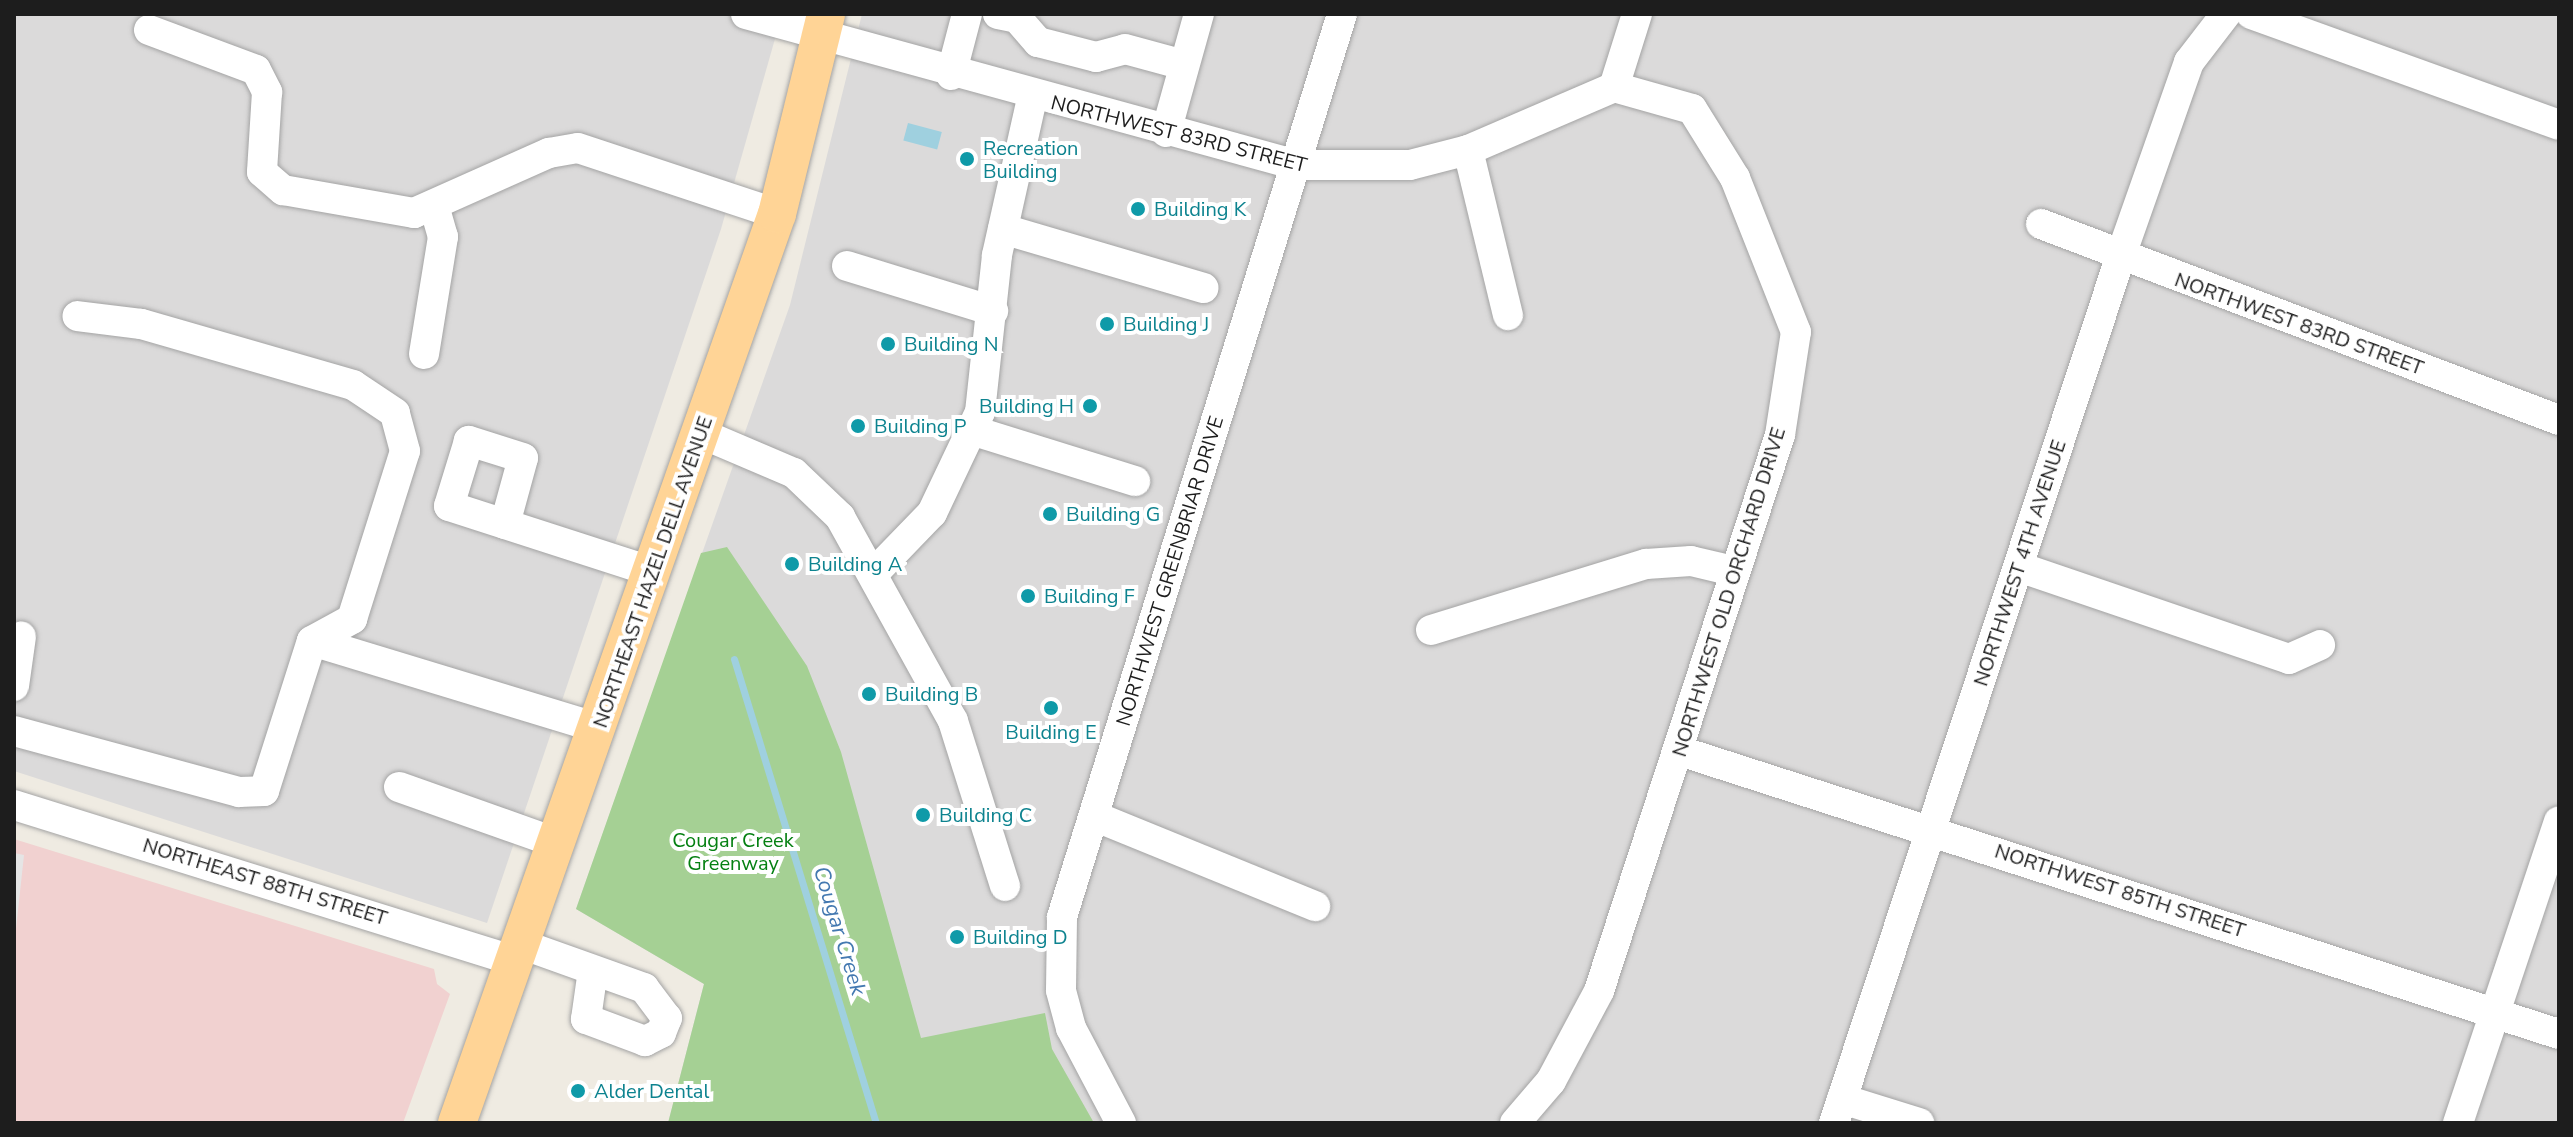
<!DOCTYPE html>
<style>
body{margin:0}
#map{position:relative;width:2573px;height:1137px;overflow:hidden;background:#efebe2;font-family:"Nunito Sans",sans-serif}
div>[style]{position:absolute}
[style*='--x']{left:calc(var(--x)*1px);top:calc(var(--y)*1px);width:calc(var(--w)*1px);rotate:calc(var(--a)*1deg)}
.residential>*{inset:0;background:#dbdada}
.commercial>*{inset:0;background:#f1d1d0}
.forest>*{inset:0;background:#a5d094}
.parking>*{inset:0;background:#e5e5e5}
.water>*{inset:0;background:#9fd0df;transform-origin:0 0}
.stream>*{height:7px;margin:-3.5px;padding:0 3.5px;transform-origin:3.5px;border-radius:3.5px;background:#9fd0df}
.roads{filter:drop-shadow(0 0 2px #a4a4a4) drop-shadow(0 0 2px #a4a4a4)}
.minor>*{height:30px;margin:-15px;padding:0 15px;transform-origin:15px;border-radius:15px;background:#fff}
.major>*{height:38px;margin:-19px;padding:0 19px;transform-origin:19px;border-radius:19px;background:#ffd496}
.dots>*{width:22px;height:22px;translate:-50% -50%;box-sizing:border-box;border:4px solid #fff;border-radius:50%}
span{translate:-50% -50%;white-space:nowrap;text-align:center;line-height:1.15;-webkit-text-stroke:8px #fff;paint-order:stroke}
.street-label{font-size:20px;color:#1d1d1d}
.culture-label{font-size:20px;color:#0d838f}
.left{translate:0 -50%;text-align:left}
.right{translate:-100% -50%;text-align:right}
.park-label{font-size:20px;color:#058012}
.water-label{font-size:22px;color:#4479b1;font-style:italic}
.frame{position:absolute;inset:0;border:16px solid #1d1d1d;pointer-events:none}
</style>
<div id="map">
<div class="residential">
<i style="clip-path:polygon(14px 14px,782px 14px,721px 229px,487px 923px,14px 771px)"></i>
<i style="clip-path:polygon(862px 14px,2559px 14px,2559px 1123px,668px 1123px,704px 984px,576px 909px,790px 305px)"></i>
</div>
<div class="commercial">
<i style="clip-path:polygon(14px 839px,434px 969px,437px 984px,450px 994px,403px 1123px,14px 1123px)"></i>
</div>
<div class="forest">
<i style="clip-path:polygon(727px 547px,807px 666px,841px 752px,921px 1038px,1045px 1013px,1052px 1049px,1094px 1123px,668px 1123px,704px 984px,576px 909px,701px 553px)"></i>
</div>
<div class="parking">
<i style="clip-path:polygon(14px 853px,24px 855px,14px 947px)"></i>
</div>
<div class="water">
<i style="left:908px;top:123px;width:35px;height:18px;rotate:15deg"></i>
</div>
<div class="stream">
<i style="--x:734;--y:659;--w:485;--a:73"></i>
</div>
<div class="roads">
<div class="minor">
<i style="--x:746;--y:14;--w:571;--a:15.33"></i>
<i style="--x:1297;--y:165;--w:113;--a:0"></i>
<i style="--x:1410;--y:165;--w:60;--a:-14.5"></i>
<i style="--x:1468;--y:150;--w:159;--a:-23.3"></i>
<i style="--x:998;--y:14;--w:19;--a:12"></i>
<i style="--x:1017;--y:18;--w:32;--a:49"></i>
<i style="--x:1038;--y:42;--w:60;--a:14.5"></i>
<i style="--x:1096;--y:57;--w:30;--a:-15"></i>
<i style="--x:1125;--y:49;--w:61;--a:15.2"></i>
<i style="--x:2251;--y:14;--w:327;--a:19.8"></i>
<i style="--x:149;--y:30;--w:114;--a:20.5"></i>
<i style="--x:256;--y:70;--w:25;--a:63"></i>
<i style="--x:267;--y:92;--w:80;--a:93.6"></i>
<i style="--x:262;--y:172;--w:28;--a:41"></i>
<i style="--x:283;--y:190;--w:133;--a:10"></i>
<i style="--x:414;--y:213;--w:148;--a:-24"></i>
<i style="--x:549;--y:153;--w:29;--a:-10"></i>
<i style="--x:578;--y:148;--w:210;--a:18.3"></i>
<i style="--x:951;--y:75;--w:63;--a:-75.3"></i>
<i style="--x:1166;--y:132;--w:123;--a:-74.4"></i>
<i style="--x:1468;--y:150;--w:170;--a:76.4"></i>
<i style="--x:2041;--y:224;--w:554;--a:20.73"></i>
<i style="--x:1003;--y:229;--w:209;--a:16.4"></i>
<i style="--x:847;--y:266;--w:153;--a:17.1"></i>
<i style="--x:424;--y:354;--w:119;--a:-80.8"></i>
<i style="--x:443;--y:237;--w:32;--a:-106"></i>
<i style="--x:971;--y:430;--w:172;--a:17.3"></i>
<i style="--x:700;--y:433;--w:102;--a:23.1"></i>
<i style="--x:794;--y:473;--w:64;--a:43.7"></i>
<i style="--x:840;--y:517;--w:233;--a:61"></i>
<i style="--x:953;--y:721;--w:173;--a:72.5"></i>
<i style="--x:505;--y:524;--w:68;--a:-74.7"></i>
<i style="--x:523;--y:458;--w:57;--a:-162.5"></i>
<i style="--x:469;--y:441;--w:68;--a:107.1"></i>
<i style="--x:449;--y:506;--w:214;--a:17.9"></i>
<i style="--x:2019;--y:567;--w:285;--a:18.8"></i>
<i style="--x:2289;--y:659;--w:34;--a:-24"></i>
<i style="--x:873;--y:574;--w:85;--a:-46"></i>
<i style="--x:932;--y:513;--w:112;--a:-64.6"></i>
<i style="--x:980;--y:412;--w:158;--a:-83.8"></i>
<i style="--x:997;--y:255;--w:161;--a:-77.4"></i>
<i style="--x:1431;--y:630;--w:225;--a:-17.1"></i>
<i style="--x:1646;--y:564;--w:45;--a:-3.8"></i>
<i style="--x:1691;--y:561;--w:43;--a:13.4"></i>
<i style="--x:312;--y:641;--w:300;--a:16.9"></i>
<i style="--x:14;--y:686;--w:50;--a:-82"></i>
<i style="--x:14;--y:731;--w:233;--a:15.2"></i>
<i style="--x:239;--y:792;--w:25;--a:-2"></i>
<i style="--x:264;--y:791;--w:157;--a:-72.3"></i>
<i style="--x:312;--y:641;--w:46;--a:-28.8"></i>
<i style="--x:352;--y:619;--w:176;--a:-72.5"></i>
<i style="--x:405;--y:451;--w:39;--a:-105"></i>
<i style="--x:395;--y:413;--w:50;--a:-146.3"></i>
<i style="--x:353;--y:385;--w:221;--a:-163.9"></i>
<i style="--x:141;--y:324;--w:64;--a:-172.9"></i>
<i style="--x:1680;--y:751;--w:923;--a:17.85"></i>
<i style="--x:399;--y:787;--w:168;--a:19.5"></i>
<i style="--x:14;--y:805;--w:525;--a:17.3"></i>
<i style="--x:1094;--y:816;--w:239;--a:22.2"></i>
<i style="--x:521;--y:944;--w:131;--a:19.7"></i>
<i style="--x:644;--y:988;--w:38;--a:53"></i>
<i style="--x:667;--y:1018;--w:16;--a:112"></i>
<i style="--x:661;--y:1033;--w:18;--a:153"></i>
<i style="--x:645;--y:1041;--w:63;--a:-159.6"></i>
<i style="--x:586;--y:1019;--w:49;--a:-81.9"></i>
<i style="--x:1842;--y:1099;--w:81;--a:17.3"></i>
<i style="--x:1121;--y:1123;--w:107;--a:-117.8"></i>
<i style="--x:1071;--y:1028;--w:39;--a:-105"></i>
<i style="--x:1061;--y:990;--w:73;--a:-89.2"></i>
<i style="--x:1062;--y:917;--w:945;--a:-72.77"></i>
<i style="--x:1515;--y:1123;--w:55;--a:-49.4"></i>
<i style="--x:1551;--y:1081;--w:102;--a:-61.9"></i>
<i style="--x:1599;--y:991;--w:585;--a:-71.97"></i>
<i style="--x:1780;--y:435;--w:104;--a:-81.2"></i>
<i style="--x:1796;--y:332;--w:166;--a:-111.6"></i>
<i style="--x:1735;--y:178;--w:81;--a:-121.9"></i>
<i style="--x:1692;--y:109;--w:81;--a:-164.2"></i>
<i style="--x:1614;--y:87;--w:77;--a:-72.5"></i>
<i style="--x:1834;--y:1123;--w:911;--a:-71.7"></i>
<i style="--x:2120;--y:258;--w:208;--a:-70.6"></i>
<i style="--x:2189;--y:62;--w:61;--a:-52.4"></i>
<i style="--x:2458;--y:1123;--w:318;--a:-71.5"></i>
</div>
<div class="major">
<i style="--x:457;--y:1123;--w:964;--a:-70.61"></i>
<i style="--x:777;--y:214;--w:206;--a:-76.2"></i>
</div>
</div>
<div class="dots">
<i style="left:967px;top:159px;background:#0f9aa8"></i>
<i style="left:1138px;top:209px;background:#0f9aa8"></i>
<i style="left:1107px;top:324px;background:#0f9aa8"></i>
<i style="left:888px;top:344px;background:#0f9aa8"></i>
<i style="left:1090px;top:406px;background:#0f9aa8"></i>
<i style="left:858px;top:426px;background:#0f9aa8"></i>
<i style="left:1050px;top:514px;background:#0f9aa8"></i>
<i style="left:792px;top:564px;background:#0f9aa8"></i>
<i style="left:1028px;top:596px;background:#0f9aa8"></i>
<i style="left:869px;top:694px;background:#0f9aa8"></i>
<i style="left:1051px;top:708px;background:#0f9aa8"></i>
<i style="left:923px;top:815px;background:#0f9aa8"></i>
<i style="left:957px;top:937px;background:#0f9aa8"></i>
<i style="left:578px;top:1091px;background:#0f9aa8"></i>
</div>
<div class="street-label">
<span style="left:1179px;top:134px;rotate:14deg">NORTHWEST 83RD STREET</span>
<span style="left:2299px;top:324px;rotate:20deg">NORTHWEST 83RD STREET</span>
<span style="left:2020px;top:563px;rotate:-72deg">NORTHWEST 4TH AVENUE</span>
<span style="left:1170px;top:571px;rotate:-73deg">NORTHWEST GREENBRIAR DRIVE</span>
<span style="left:653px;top:572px;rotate:-71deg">NORTHEAST HAZEL DELL AVENUE</span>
<span style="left:1729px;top:592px;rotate:-73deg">NORTHWEST OLD ORCHARD DRIVE</span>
<span style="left:265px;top:882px;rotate:17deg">NORTHEAST 88TH STREET</span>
<span style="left:2120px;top:891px;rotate:18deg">NORTHWEST 85TH STREET</span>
</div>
<div class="culture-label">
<span class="left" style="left:983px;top:160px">Recreation<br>Building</span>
<span class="left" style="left:1154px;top:209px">Building K</span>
<span class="left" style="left:1123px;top:324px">Building J</span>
<span class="left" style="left:904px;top:344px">Building N</span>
<span class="right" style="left:1074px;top:406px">Building H</span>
<span class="left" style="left:874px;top:426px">Building P</span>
<span class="left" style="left:1066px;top:514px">Building G</span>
<span class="left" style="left:808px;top:564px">Building A</span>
<span class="left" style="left:1044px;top:596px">Building F</span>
<span class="left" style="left:885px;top:694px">Building B</span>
<span style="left:1051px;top:732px">Building E</span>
<span class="left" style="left:939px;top:815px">Building C</span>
<span class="left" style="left:973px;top:937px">Building D</span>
<span class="left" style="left:594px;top:1091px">Alder Dental</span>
</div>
<div class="park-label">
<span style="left:733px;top:852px">Cougar Creek<br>Greenway</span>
</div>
<div class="water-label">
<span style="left:839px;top:931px;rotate:73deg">Cougar Creek</span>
</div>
<div class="frame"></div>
</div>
